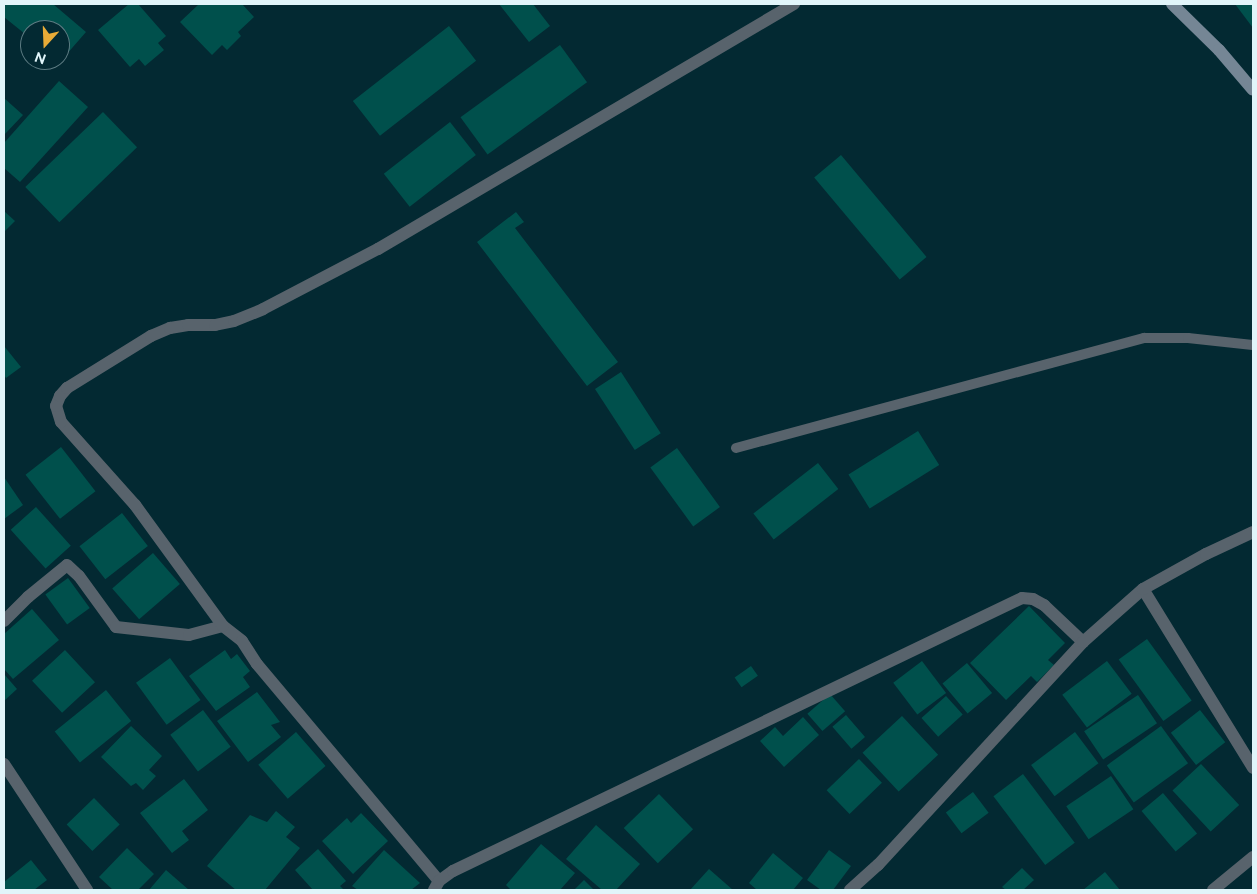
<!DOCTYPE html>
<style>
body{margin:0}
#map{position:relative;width:1257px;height:894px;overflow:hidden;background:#032932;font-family:Raleway,sans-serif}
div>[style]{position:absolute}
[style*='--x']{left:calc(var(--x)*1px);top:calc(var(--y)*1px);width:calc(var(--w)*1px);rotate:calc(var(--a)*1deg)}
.building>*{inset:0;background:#00504c;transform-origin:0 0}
.lane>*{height:10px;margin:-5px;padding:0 5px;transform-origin:5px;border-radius:5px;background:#58636c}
.street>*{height:12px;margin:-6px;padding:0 6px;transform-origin:6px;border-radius:6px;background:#58636c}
.secondary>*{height:12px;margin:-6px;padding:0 6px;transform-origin:6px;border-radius:6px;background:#758695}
span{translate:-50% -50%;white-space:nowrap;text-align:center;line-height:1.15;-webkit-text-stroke:5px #032932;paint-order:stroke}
.frame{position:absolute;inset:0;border:5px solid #e1f5fa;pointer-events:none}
.north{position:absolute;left:20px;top:20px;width:50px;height:50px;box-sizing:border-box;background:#032932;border:1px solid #5c7b82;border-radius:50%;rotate:200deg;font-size:14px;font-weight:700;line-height:20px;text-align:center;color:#e1f5fa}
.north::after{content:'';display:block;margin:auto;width:18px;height:22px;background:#e8ab37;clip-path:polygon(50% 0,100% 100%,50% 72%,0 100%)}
</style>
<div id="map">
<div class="building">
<i style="clip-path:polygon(4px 4px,53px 4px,86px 32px,59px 63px,56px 60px,60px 60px,60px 30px,30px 30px,30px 38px,4px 17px)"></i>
<i style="clip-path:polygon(129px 4px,138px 4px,166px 36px,158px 43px,164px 50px,145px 66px,139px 59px,130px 67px,98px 30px)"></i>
<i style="clip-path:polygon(199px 4px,242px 4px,254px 17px,238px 32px,241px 36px,227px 50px,222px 45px,212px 55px,180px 22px)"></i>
<i style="clip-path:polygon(499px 4px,533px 4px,550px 26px,529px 42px)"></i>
<i style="clip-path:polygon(1235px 4px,1253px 4px,1253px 28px)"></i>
<i style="left:449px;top:26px;width:44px;height:122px;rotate:52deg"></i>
<i style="left:560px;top:45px;width:46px;height:123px;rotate:54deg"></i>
<i style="clip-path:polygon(59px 81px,88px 107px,20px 182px,4px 168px,4px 143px)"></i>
<i style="clip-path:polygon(4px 98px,23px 115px,4px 135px)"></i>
<i style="left:103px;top:112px;width:49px;height:108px;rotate:46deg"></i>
<i style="left:450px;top:122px;width:42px;height:84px;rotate:52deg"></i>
<i style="left:841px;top:155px;width:133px;height:35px;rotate:50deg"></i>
<i style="clip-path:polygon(4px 211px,15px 221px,4px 232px)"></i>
<i style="clip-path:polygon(516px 212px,524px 222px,515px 228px,618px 362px,587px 386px,477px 242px)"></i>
<i style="clip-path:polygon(4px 346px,21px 367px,6px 378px,4px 375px)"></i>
<i style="left:621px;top:372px;width:73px;height:31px;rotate:57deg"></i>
<i style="left:918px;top:431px;width:40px;height:82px;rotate:58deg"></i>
<i style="left:61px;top:447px;width:56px;height:45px;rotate:52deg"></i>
<i style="left:677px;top:448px;width:73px;height:33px;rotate:54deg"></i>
<i style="left:818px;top:463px;width:33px;height:82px;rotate:52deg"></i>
<i style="clip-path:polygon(4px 477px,23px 505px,4px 519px)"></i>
<i style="left:36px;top:507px;width:52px;height:34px;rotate:48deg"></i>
<i style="left:122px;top:513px;width:42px;height:54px;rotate:52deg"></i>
<i style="left:153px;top:553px;width:41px;height:54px;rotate:49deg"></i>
<i style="left:68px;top:578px;width:37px;height:28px;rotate:54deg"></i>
<i style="clip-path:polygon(1029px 606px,1065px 643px,1048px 660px,1054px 665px,1037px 682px,1031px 676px,1006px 700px,970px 663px)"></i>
<i style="clip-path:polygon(32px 609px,59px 640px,13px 679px,4px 669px,4px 634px)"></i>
<i style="left:1147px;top:639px;width:76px;height:35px;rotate:54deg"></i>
<i style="left:65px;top:650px;width:44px;height:45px;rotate:47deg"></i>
<i style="clip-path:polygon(225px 650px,231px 659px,237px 654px,250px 671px,243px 677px,250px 687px,216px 711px,189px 676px)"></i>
<i style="left:170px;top:658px;width:52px;height:42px;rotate:54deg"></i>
<i style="left:922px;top:661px;width:40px;height:36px;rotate:53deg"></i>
<i style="left:1107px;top:661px;width:41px;height:56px;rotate:53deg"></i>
<i style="left:967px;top:663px;width:39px;height:32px;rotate:50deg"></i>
<i style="left:751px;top:666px;width:12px;height:20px;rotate:55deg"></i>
<i style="clip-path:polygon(4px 674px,17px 689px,4px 701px)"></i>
<i style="left:106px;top:690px;width:40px;height:66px;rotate:51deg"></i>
<i style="clip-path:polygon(257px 692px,280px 722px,271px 725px,281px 737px,248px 762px,217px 721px)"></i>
<i style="left:830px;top:694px;width:23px;height:30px;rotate:49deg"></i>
<i style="left:1138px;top:695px;width:34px;height:65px;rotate:56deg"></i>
<i style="left:946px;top:696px;width:25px;height:33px;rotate:48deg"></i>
<i style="left:203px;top:710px;width:46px;height:41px;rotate:53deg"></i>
<i style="left:1200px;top:710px;width:41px;height:37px;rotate:52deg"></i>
<i style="left:846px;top:715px;width:29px;height:18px;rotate:49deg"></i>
<i style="left:902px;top:716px;width:53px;height:54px;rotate:47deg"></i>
<i style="clip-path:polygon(803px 717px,819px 735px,784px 767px,760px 741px,775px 727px,783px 736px)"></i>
<i style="clip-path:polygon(131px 726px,162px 756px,149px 770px,156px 776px,143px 790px,136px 783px,131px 786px,101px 757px)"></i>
<i style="left:1161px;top:726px;width:46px;height:67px;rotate:54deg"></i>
<i style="left:296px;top:732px;width:45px;height:50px;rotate:49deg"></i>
<i style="left:1075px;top:732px;width:39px;height:55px;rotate:53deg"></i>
<i style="left:859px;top:759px;width:33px;height:45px;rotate:46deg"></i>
<i style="left:1201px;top:764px;width:56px;height:39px;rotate:47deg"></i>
<i style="left:1023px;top:774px;width:86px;height:37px;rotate:53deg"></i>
<i style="left:1111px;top:776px;width:40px;height:54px;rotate:56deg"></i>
<i style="clip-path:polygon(184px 779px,208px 810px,182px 831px,189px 840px,172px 853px,140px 813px)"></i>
<i style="left:973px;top:792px;width:26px;height:34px;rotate:53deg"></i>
<i style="left:1163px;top:793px;width:53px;height:28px;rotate:50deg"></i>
<i style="left:659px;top:794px;width:49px;height:49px;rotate:46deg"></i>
<i style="left:94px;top:798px;width:37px;height:38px;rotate:46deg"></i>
<i style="clip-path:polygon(276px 811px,295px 827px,286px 837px,300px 848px,265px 890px,236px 890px,207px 866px,250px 815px,267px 822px)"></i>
<i style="clip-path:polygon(361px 813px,388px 841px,353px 874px,322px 841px,347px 818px,351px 823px)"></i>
<i style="clip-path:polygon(596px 825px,640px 864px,616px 890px,602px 890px,566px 859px)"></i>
<i style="clip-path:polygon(541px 844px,575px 873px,560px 890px,511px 890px,506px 885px)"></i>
<i style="clip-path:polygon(127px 848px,154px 874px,138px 890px,113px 890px,99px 877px)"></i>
<i style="clip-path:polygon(318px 849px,346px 881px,340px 886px,344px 890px,313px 890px,295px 870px)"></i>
<i style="clip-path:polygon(384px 850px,420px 883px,411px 890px,358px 890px,352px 886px)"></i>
<i style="clip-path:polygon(829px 850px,851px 866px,833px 890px,821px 890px,807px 880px)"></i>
<i style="clip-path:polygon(773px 853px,803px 878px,793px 890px,757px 890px,749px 883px)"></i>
<i style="clip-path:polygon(31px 860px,47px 880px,34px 890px,4px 890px,4px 882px)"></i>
<i style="clip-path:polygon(1022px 868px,1034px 880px,1023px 890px,1006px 890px,1002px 887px)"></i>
<i style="clip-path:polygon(709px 869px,733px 890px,690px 890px)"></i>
<i style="clip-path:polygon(166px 870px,189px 890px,149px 890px)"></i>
<i style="clip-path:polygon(1105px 872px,1120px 890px,1083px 890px)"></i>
<i style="clip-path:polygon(584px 880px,594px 890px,574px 890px)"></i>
</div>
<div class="lane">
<i style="--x:736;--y:448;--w:423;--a:-15.1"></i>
<i style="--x:1144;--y:338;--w:44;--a:0"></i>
<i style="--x:1188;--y:338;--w:65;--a:6.1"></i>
</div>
<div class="street">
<i style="--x:1143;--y:589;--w:210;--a:58.4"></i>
<i style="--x:4;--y:621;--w:34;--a:-45"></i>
<i style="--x:28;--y:597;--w:50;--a:-39.4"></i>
<i style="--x:67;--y:565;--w:16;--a:43"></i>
<i style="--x:79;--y:576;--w:63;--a:54"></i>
<i style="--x:116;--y:627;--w:73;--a:6.3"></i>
<i style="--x:189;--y:635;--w:35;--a:-15"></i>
<i style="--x:223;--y:626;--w:24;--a:38"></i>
<i style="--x:242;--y:641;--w:27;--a:57"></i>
<i style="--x:257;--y:664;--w:283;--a:50"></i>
<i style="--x:223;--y:626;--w:150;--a:-126"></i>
<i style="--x:135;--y:505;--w:111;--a:-131.7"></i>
<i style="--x:61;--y:422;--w:17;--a:-107"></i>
<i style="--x:56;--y:406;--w:11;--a:-68"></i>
<i style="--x:60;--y:396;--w:11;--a:-49"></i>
<i style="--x:67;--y:388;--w:99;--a:-31.8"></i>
<i style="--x:151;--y:336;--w:21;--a:-23"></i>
<i style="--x:170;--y:328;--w:18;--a:-9"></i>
<i style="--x:188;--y:325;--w:27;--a:0"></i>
<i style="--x:215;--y:325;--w:19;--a:-12"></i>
<i style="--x:234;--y:321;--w:31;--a:-22"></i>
<i style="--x:263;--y:309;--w:130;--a:-27.6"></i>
<i style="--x:378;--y:249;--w:483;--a:-30.5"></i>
<i style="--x:4;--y:764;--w:151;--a:56.6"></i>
<i style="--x:434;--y:890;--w:10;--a:-61"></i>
<i style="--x:439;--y:881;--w:17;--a:-36"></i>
<i style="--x:453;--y:871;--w:631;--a:-25.63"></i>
<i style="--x:1022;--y:598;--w:11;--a:5"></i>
<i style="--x:1033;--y:599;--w:13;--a:29"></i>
<i style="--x:1044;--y:605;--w:54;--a:43.5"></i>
<i style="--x:850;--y:890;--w:38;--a:-42"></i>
<i style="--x:878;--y:865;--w:303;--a:-47.4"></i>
<i style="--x:1083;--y:642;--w:80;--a:-41.5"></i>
<i style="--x:1143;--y:589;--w:72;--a:-29.1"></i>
<i style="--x:1206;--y:554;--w:52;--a:-25.1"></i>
<i style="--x:1213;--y:890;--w:52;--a:-39.5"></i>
</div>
<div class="secondary">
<i style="--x:1172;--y:4;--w:66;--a:44.4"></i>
<i style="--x:1219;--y:50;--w:52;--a:49.6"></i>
</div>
<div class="frame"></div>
<div class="north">N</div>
</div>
